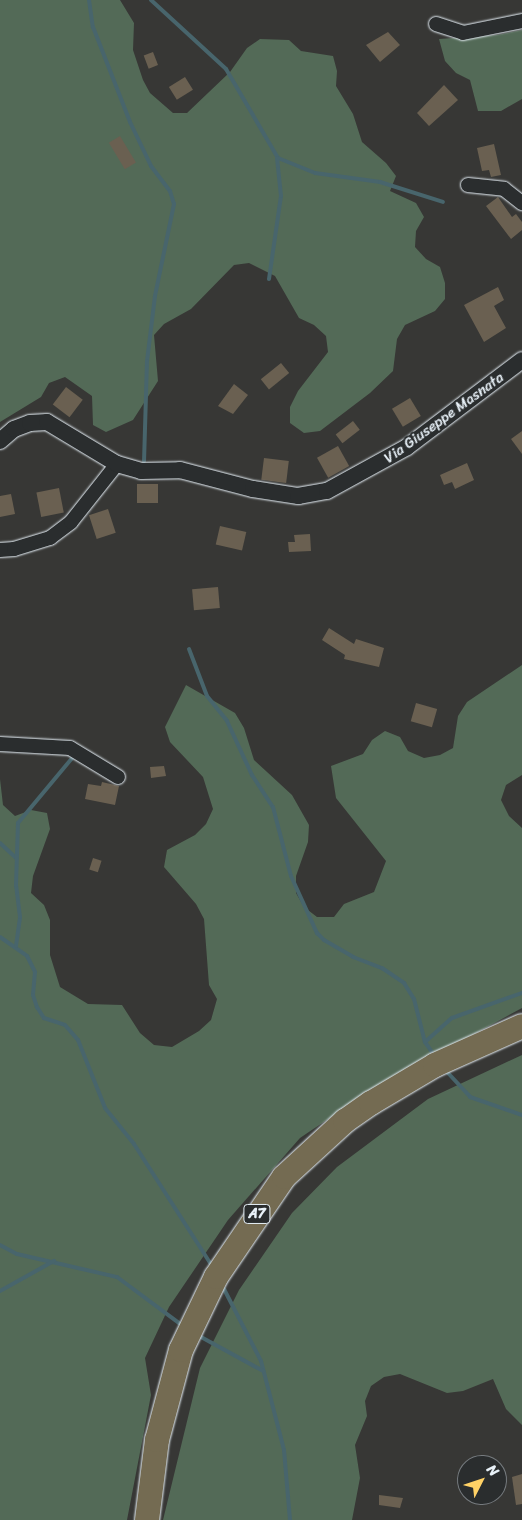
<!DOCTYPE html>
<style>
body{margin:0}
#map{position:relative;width:522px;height:1520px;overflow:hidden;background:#373735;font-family:Sriracha,sans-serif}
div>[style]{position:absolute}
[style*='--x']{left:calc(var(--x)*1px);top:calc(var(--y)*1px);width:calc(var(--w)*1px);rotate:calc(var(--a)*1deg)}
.green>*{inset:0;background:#536a57}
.stream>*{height:4px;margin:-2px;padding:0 2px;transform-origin:2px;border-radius:2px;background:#48656c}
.building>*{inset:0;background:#6a6051;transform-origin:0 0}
.roads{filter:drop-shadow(0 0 1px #e8f1f8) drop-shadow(0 0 1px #e8f1f8)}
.minor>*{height:14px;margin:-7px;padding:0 7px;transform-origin:7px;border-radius:7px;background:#2a2d2e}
.tertiary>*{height:16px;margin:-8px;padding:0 8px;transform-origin:8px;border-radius:8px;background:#2a2d2e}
.motorway>*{height:24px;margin:-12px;padding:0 12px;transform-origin:12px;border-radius:12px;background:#746b52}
span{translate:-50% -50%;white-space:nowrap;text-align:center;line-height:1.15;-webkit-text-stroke:4px #2a2d2e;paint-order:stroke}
.shield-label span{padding:1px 4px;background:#2a2d2e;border:1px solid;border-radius:4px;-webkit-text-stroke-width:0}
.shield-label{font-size:14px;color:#e8f1f8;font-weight:700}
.street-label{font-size:15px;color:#e8f1f8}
.north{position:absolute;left:457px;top:1455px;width:50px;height:50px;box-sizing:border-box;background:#2a2d2e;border:1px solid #767b7f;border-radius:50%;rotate:49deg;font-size:14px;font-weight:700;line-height:20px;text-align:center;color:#e8f1f8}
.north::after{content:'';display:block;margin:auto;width:18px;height:22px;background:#ffd166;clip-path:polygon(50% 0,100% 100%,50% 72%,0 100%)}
</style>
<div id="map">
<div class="green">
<i style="clip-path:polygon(0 0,120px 0,134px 23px,133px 50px,143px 80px,150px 93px,173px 113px,187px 113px,230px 72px,247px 48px,260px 39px,289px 40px,301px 51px,333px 56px,337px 71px,336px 86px,353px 114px,362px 142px,386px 163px,396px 176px,390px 191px,416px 203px,424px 217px,416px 231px,415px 247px,426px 259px,440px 267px,445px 283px,445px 299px,435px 311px,405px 325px,397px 339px,393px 371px,370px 393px,320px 431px,304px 433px,290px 423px,290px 407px,298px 391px,328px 352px,326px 336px,314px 325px,299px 318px,275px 276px,249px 263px,234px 265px,191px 309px,164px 324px,154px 335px,158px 381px,133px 420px,106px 432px,93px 425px,92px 396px,65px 377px,49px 383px,41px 397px,0 422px)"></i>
<i style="clip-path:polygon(522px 30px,522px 99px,501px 111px,478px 111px,470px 80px,456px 73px,445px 61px,439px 39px,497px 35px)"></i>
<i style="clip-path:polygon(522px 665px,522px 775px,506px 785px,501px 800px,509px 816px,522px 828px,522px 1008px,371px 1090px,300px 1138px,228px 1220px,169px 1307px,145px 1358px,151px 1395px,127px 1520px,0 1520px,0 779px,3px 805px,15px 816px,31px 810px,47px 813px,50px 829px,33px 876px,31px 893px,44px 905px,50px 920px,50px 955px,60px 987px,88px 1004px,122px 1005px,140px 1033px,154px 1045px,172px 1047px,199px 1031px,211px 1020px,217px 999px,209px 985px,204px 919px,196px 904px,164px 867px,167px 850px,195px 835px,206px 824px,213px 809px,203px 777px,170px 742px,165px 727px,186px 685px,235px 713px,244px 728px,254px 760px,292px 795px,309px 825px,308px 842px,296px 876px,296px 893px,304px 907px,317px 917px,334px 917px,344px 904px,374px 892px,386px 861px,336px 798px,331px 766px,363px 754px,372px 740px,385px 731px,400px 737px,408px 751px,424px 758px,440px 755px,453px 748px,458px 716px,467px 702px)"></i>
<i style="clip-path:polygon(522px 1055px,522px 1425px,506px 1409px,493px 1379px,463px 1391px,447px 1393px,400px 1374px,384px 1377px,371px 1386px,365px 1401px,367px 1416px,355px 1445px,360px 1478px,352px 1520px,163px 1520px,200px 1368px,239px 1290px,292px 1213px,337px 1167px,428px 1099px)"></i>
</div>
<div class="stream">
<i style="--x:89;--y:0;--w:27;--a:82"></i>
<i style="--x:93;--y:27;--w:102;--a:68.7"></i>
<i style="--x:130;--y:122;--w:49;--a:64.5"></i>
<i style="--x:151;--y:166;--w:31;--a:53"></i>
<i style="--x:170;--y:191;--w:14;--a:73"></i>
<i style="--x:174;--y:204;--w:94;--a:101.7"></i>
<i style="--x:155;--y:296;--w:65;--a:97"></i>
<i style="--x:147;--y:361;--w:100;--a:91.7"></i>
<i style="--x:151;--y:0;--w:102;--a:42.6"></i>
<i style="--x:226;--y:69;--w:103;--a:59.7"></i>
<i style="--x:278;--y:158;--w:40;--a:22"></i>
<i style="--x:315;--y:173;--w:66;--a:7.9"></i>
<i style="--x:380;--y:182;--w:66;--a:17.6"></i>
<i style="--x:269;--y:279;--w:84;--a:-81.8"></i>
<i style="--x:281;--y:196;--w:38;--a:-96"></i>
<i style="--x:189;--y:649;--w:50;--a:69"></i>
<i style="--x:207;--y:696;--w:32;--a:51"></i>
<i style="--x:227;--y:721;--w:60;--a:65.2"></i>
<i style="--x:252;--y:775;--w:38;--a:57"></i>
<i style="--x:273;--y:807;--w:71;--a:75.4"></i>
<i style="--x:291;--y:876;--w:63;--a:65.5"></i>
<i style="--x:317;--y:933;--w:10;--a:45"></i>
<i style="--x:324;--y:940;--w:34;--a:30"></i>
<i style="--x:353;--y:957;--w:31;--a:21"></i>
<i style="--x:382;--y:968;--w:27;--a:34"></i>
<i style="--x:404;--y:983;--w:19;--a:58"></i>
<i style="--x:414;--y:999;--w:44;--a:75.7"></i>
<i style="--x:425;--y:1042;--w:12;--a:55"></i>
<i style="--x:0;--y:843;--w:22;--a:43"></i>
<i style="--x:0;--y:937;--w:33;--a:35"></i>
<i style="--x:27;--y:956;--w:18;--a:63"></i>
<i style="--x:35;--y:972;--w:23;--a:95"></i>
<i style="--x:33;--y:995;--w:13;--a:72"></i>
<i style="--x:37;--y:1007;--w:13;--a:58"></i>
<i style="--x:44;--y:1018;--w:22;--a:18"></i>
<i style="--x:65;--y:1025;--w:20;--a:49"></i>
<i style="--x:78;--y:1040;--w:73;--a:68.3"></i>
<i style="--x:105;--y:1108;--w:46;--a:51.1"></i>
<i style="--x:134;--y:1144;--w:141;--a:57.4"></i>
<i style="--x:16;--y:946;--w:29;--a:-82"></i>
<i style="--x:20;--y:917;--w:31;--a:-97"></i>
<i style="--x:16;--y:886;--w:63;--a:-88.2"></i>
<i style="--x:18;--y:823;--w:86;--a:-50.2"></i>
<i style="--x:73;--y:757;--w:4;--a:-104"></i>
<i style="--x:425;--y:1042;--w:36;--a:-42"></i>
<i style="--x:452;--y:1018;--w:74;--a:-19.7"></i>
<i style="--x:448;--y:1073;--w:33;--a:47"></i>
<i style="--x:470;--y:1097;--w:55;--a:19.1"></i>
<i style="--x:0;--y:1245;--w:19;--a:28"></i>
<i style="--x:17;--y:1254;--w:103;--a:13"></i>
<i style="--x:117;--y:1277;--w:77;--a:36.6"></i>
<i style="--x:224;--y:1289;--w:81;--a:62.8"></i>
<i style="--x:261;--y:1361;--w:92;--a:75.5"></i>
<i style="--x:284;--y:1450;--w:70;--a:85.1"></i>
<i style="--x:0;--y:1291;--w:62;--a:-29.1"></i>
<i style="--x:201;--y:1337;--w:71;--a:28.7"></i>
</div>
<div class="building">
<i style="clip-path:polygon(388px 32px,400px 45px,380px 62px,366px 45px)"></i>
<i style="left:153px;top:52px;width:14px;height:10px;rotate:69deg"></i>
<i style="left:185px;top:77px;width:15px;height:19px;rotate:58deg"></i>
<i style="clip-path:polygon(444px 85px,458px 100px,429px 126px,417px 113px)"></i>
<i style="left:120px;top:136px;width:31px;height:13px;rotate:59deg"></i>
<i style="clip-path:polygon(494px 144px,501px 175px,491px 177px,489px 170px,482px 171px,477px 148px)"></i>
<i style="clip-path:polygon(498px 197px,512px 217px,516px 214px,522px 222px,522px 230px,511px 239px,486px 206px)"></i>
<i style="clip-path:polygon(498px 287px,504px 300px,494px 306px,506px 328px,484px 342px,464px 305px)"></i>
<i style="left:281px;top:363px;width:13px;height:26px;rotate:51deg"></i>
<i style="clip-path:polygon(234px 384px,248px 395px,233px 414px,218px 406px)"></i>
<i style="left:66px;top:387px;width:21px;height:22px;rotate:37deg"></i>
<i style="left:410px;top:398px;width:21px;height:21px;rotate:59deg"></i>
<i style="left:353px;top:421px;width:11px;height:22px;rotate:52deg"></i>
<i style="clip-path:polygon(522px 431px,522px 454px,511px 439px)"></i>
<i style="left:338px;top:446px;width:23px;height:24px;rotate:61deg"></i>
<i style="left:264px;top:458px;width:25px;height:22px;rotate:7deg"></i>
<i style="clip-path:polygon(467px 463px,474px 480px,455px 489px,452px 482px,444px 485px,440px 475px)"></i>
<i style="left:137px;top:484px;width:21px;height:19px"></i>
<i style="left:59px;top:488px;width:25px;height:23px;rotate:79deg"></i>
<i style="clip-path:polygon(11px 494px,15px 514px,0 517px,0 496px)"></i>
<i style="left:108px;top:509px;width:25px;height:20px;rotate:72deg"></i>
<i style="left:220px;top:526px;width:27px;height:19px;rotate:13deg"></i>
<i style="clip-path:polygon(310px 534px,311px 551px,289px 552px,288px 542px,295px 542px,294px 535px)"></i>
<i style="left:218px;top:587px;width:21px;height:26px;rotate:85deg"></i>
<i style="clip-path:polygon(329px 628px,354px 644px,356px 639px,384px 648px,379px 667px,344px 659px,345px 655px,322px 640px)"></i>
<i style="left:416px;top:703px;width:22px;height:19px;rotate:16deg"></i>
<i style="clip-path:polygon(164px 766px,166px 776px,151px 778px,150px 767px)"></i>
<i style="clip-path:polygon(102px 782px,119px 786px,115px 805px,85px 799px,88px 784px,101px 786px)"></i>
<i style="left:93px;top:858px;width:9px;height:12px;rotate:18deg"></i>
<i style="clip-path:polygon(522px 1474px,522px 1504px,516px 1505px,512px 1477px)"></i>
<i style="clip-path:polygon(379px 1495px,403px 1498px,400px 1508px,379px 1505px)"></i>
</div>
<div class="roads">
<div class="minor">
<i style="--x:436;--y:24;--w:28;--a:18"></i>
<i style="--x:463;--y:33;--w:60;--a:-11.5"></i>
<i style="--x:468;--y:185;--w:36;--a:6"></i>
<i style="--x:504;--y:189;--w:23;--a:38"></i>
<i style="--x:0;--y:550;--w:14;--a:-4"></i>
<i style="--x:14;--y:549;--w:38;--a:-17"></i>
<i style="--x:50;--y:538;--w:26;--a:-37"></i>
<i style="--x:71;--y:522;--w:74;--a:-51.6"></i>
<i style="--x:0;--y:744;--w:70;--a:3.3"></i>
<i style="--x:70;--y:748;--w:56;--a:31.1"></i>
</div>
<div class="tertiary">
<i style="--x:0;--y:441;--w:18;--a:-41"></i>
<i style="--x:14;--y:429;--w:17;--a:-21"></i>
<i style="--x:30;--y:423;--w:17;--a:-3"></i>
<i style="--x:47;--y:422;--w:82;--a:31"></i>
<i style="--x:117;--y:464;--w:25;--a:16"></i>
<i style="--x:141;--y:471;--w:39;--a:-1"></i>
<i style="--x:180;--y:470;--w:75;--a:14.6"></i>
<i style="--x:253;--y:489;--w:46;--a:8.8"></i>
<i style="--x:298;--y:496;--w:29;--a:-10"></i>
<i style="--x:327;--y:491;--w:91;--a:-28.8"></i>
<i style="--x:407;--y:447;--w:144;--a:-37.1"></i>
</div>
<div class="motorway">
<i style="--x:147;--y:1520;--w:81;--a:-82.9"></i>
<i style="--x:157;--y:1440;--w:93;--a:-75.1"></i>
<i style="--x:181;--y:1350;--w:81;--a:-64.4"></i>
<i style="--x:216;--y:1277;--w:121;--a:-55.8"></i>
<i style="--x:284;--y:1177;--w:83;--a:-42.6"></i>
<i style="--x:345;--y:1121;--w:32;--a:-35"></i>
<i style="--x:371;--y:1103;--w:74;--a:-30.7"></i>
<i style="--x:435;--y:1065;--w:95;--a:-24.1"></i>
</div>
</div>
<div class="shield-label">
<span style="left:257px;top:1214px">A7</span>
</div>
<div class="street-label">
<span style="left:444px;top:418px;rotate:-36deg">Via Giuseppe Masnata</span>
</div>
<div class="north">N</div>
</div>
